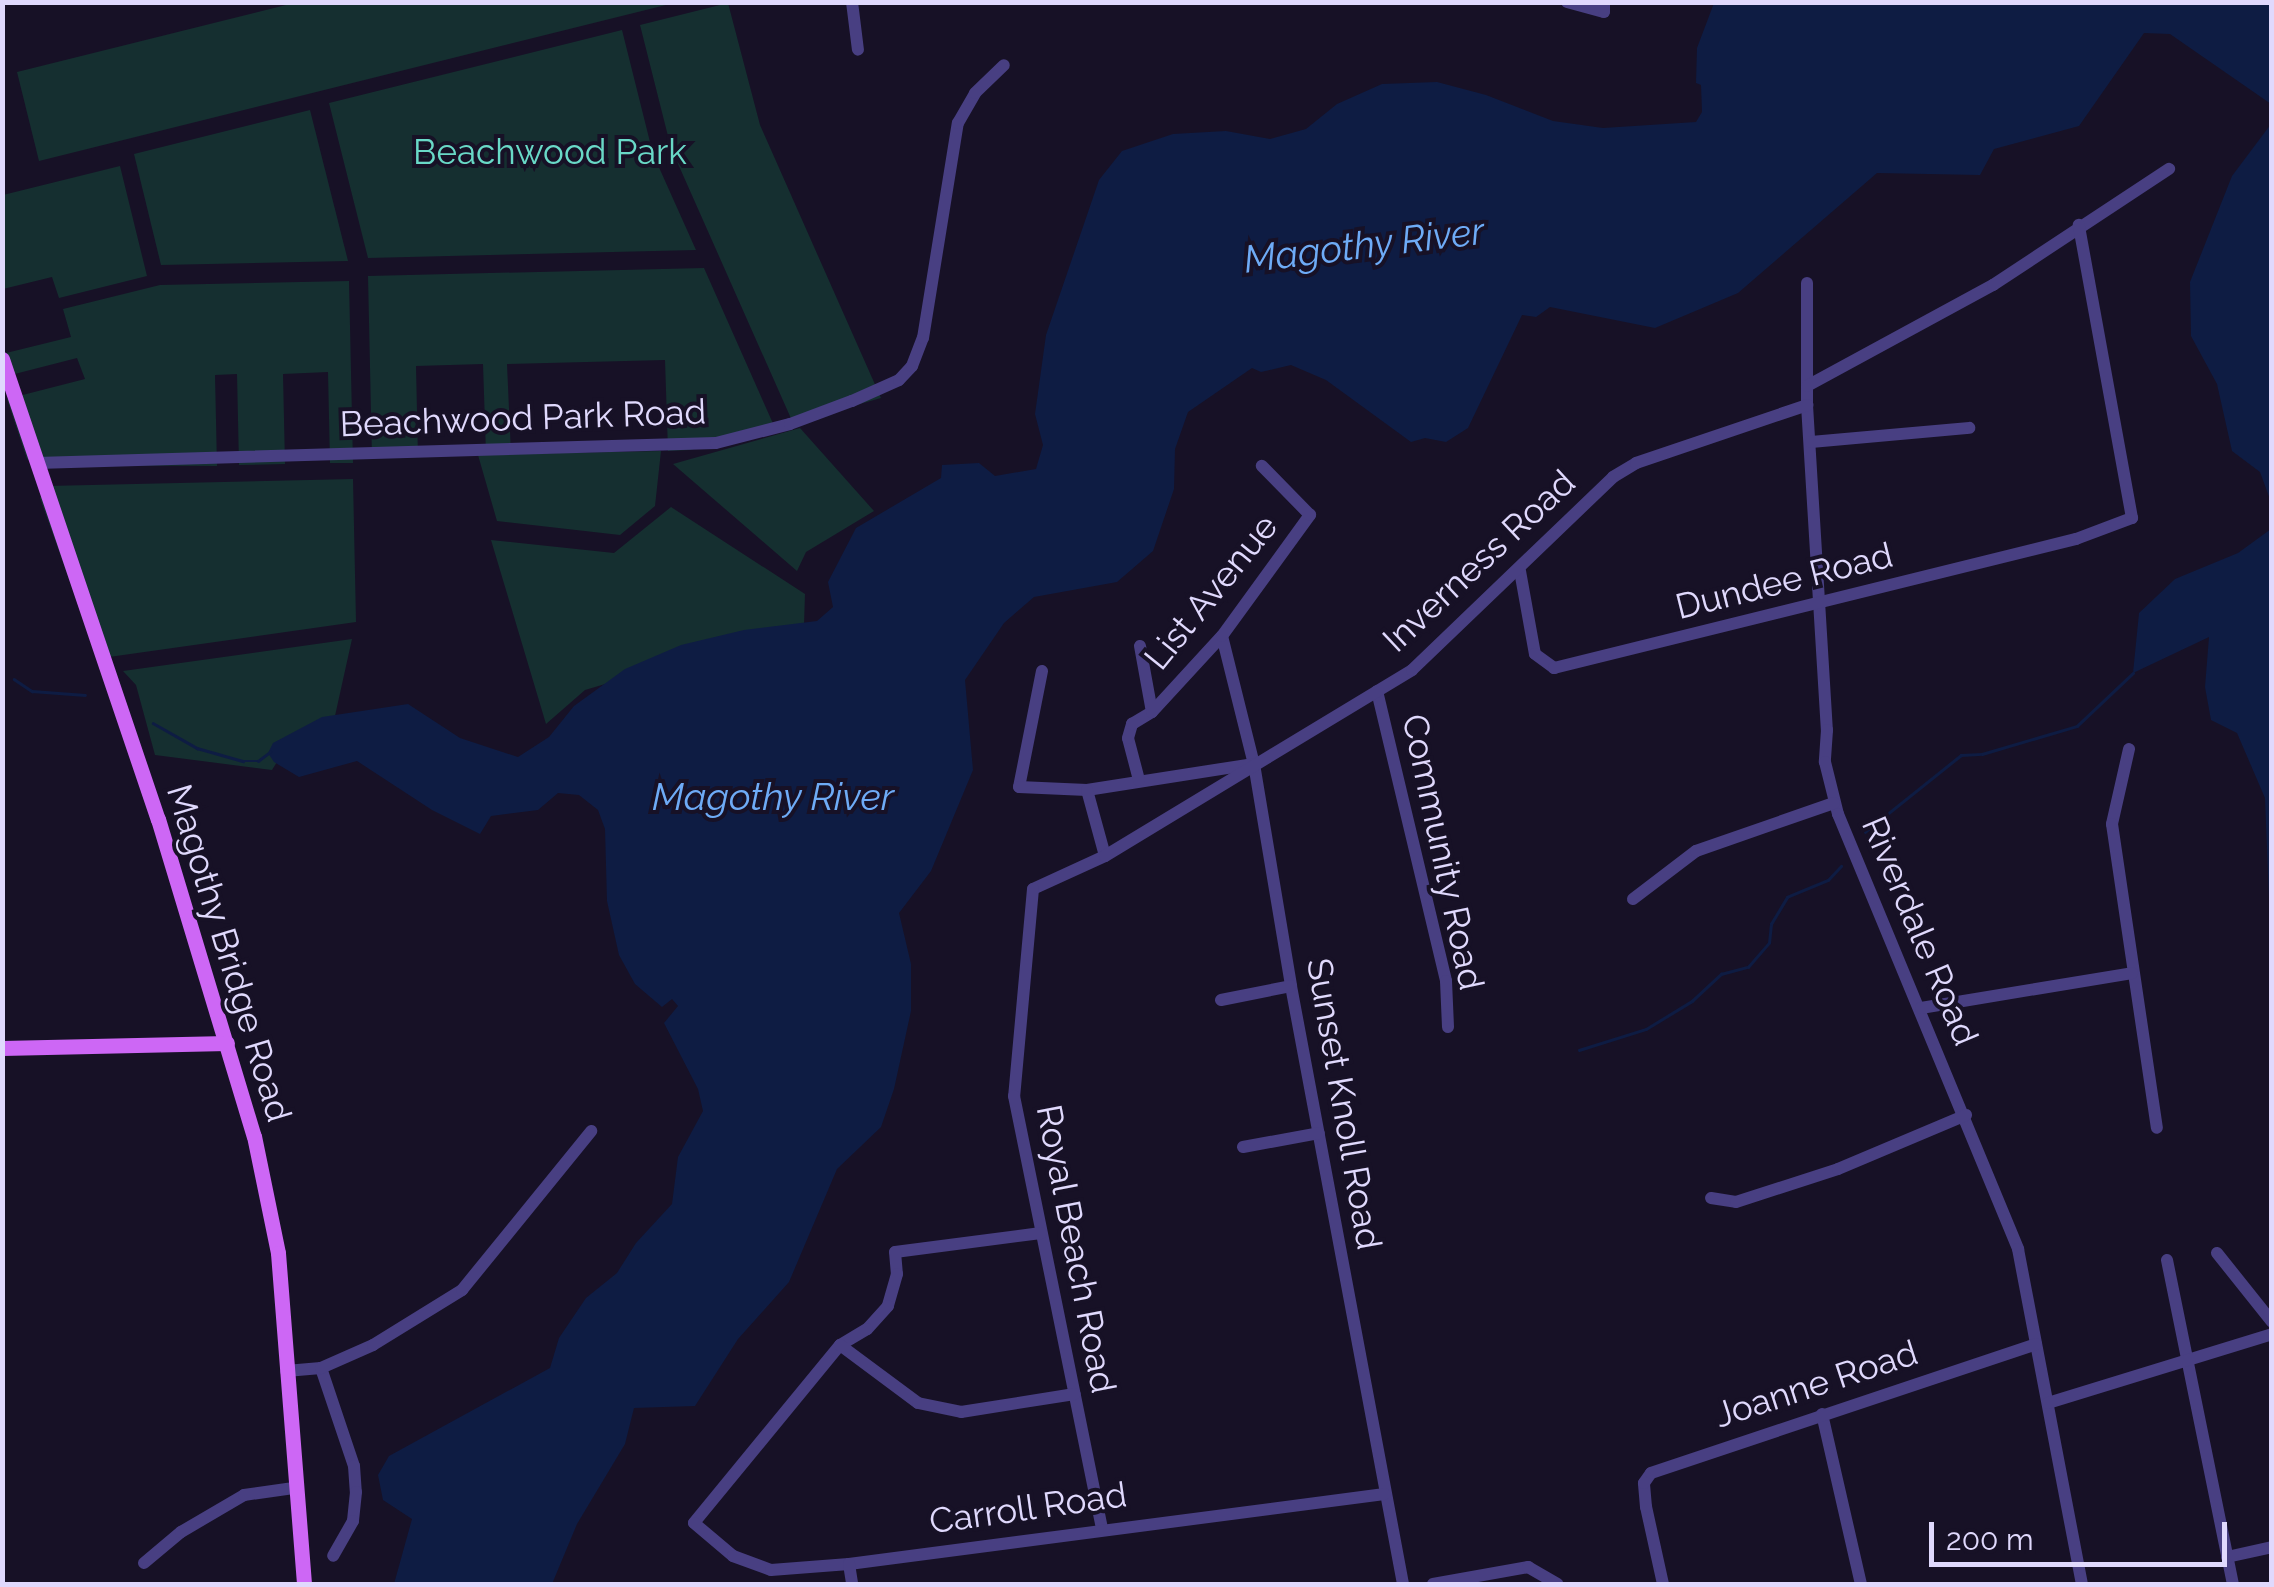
<!DOCTYPE html>
<style>
body{margin:0}
#map{position:relative;width:2274px;height:1587px;overflow:hidden;background:#171126;font-family:Raleway,sans-serif}
div>[style]{position:absolute}
[style*='--x']{left:calc(var(--x)*1px);top:calc(var(--y)*1px);width:calc(var(--w)*1px);rotate:calc(var(--a)*1deg)}
.green>*{inset:0;background:#152f30}
.water>*{inset:0;background:#0e1c43}
.stream>*{height:2.5px;margin:-1.25px;padding:0 1.25px;transform-origin:1.25px;border-radius:1.25px;background:#0e1c43}
.minor>*{height:12px;margin:-6px;padding:0 6px;transform-origin:6px;border-radius:6px;background:#483f82}
.major>*{height:15px;margin:-7.5px;padding:0 7.5px;transform-origin:7.5px;border-radius:7.5px;background:#cd67f5}
span{translate:-50% -50%;white-space:nowrap;text-align:center;line-height:1.15;-webkit-text-stroke:8px #171126;paint-order:stroke}
.park-label{font-size:35px;color:#69d9c7}
.street-label{font-size:35px;color:#e0d9fd}
.water-label{font-size:38px;color:#6eabf6;font-style:italic}
.frame{position:absolute;inset:0;border:5px solid #e0d9fd;pointer-events:none}
.scale{position:absolute;left:1929px;top:1522px;width:298px;height:45px;box-sizing:border-box;border:5px solid #e0d9fd;border-top:0;padding-left:12px;font-size:30px;line-height:35px;white-space:nowrap;color:#e0d9fd;-webkit-text-stroke:8px #171126;paint-order:stroke}
</style>
<div id="map">
<div class="green">
<i style="clip-path:polygon(298px 2px,674px 2px,674px 3px,39px 161px,17px 72px)"></i>
<i style="clip-path:polygon(728px 3px,760px 125px,881px 398px,793px 423px,671px 148px,640px 25px)"></i>
<i style="clip-path:polygon(622px 30px,653px 154px,696px 250px,368px 258px,329px 103px)"></i>
<i style="clip-path:polygon(310px 110px,348px 261px,161px 265px,134px 154px)"></i>
<i style="clip-path:polygon(120px 166px,147px 276px,59px 298px,52px 277px,3px 289px,3px 195px)"></i>
<i style="clip-path:polygon(704px 268px,775px 428px,690px 450px,668px 451px,665px 360px,507px 364px,511px 454px,661px 451px,655px 506px,620px 535px,497px 521px,478px 455px,486px 454px,483px 364px,416px 366px,418px 457px,372px 458px,368px 276px)"></i>
<i style="clip-path:polygon(349px 281px,353px 463px,330px 463px,328px 372px,283px 374px,285px 464px,239px 465px,237px 374px,215px 375px,217px 466px,38px 465px,27px 459px,7px 399px,85px 379px,77px 358px,3px 377px,2px 354px,71px 337px,63px 309px,160px 285px)"></i>
<i style="clip-path:polygon(800px 428px,874px 511px,806px 552px,797px 571px,673px 464px)"></i>
<i style="clip-path:polygon(353px 479px,356px 622px,109px 657px,90px 638px,40px 498px,47px 486px)"></i>
<i style="clip-path:polygon(671px 507px,805px 594px,804px 625px,585px 690px,546px 724px,491px 540px,614px 553px)"></i>
<i style="clip-path:polygon(352px 639px,331px 734px,295px 733px,272px 770px,155px 755px,136px 685px,123px 671px)"></i>
</div>
<div class="water">
<i style="clip-path:polygon(1714px 3px,2271px 3px,2271px 104px,2170px 34px,2144px 33px,2079px 126px,1994px 149px,1980px 175px,1877px 173px,1738px 293px,1655px 328px,1550px 307px,1536px 317px,1522px 315px,1468px 428px,1446px 442px,1425px 438px,1411px 442px,1326px 380px,1291px 365px,1261px 372px,1252px 368px,1188px 412px,1175px 449px,1174px 489px,1153px 551px,1117px 582px,1034px 597px,1004px 623px,965px 680px,973px 770px,931px 871px,899px 913px,911px 964px,911px 1011px,894px 1089px,881px 1127px,837px 1169px,789px 1282px,738px 1339px,695px 1406px,634px 1408px,625px 1444px,577px 1524px,552px 1584px,394px 1584px,412px 1519px,383px 1500px,378px 1475px,389px 1456px,550px 1368px,559px 1338px,586px 1298px,617px 1273px,636px 1243px,672px 1204px,678px 1157px,703px 1111px,698px 1089px,664px 1023px,678px 1006px,672px 999px,662px 1007px,635px 984px,619px 955px,607px 901px,605px 829px,598px 810px,579px 795px,558px 793px,538px 810px,491px 816px,480px 834px,432px 810px,357px 761px,299px 777px,274px 762px,268px 753px,273px 743px,322px 717px,408px 704px,460px 738px,518px 757px,549px 737px,574px 706px,625px 669px,681px 645px,744px 630px,817px 621px,833px 607px,828px 582px,856px 528px,941px 478px,942px 465px,979px 463px,995px 476px,1036px 469px,1043px 445px,1035px 414px,1046px 335px,1099px 180px,1122px 151px,1173px 134px,1226px 131px,1270px 139px,1306px 129px,1337px 104px,1382px 84px,1437px 82px,1486px 95px,1553px 121px,1603px 128px,1696px 122px,1702px 112px,1701px 85px,1696px 83px,1697px 48px)"></i>
<i style="clip-path:polygon(2271px 124px,2271px 502px,2260px 472px,2232px 451px,2217px 384px,2191px 336px,2190px 282px,2232px 176px)"></i>
<i style="clip-path:polygon(2271px 529px,2271px 949px,2265px 798px,2237px 733px,2211px 720px,2205px 687px,2209px 637px,2133px 673px,2139px 613px,2175px 579px,2238px 553px)"></i>
</div>
<div class="stream">
<i style="--x:14;--y:679;--w:22;--a:34"></i>
<i style="--x:32;--y:691;--w:53;--a:4.3"></i>
<i style="--x:153;--y:723;--w:51;--a:29.6"></i>
<i style="--x:197;--y:748;--w:48;--a:15.8"></i>
<i style="--x:243;--y:761;--w:15;--a:0"></i>
<i style="--x:258;--y:761;--w:15;--a:-37"></i>
<i style="--x:1865;--y:832;--w:123;--a:-38.7"></i>
<i style="--x:1961;--y:755;--w:21;--a:-3"></i>
<i style="--x:1982;--y:754;--w:99;--a:-16.4"></i>
<i style="--x:2077;--y:726;--w:77;--a:-43.4"></i>
<i style="--x:1579;--y:1050;--w:70;--a:-17.4"></i>
<i style="--x:1646;--y:1029;--w:54;--a:-31.3"></i>
<i style="--x:1692;--y:1001;--w:40;--a:-43"></i>
<i style="--x:1721;--y:974;--w:28;--a:-15"></i>
<i style="--x:1748;--y:967;--w:32;--a:-49"></i>
<i style="--x:1769;--y:943;--w:19;--a:-84"></i>
<i style="--x:1771;--y:924;--w:31;--a:-59"></i>
<i style="--x:1787;--y:897;--w:44;--a:-22.5"></i>
<i style="--x:1828;--y:880;--w:19;--a:-47"></i>
</div>
<div class="minor">
<i style="--x:852;--y:2;--w:48;--a:82.9"></i>
<i style="--x:1567;--y:2;--w:38;--a:15"></i>
<i style="--x:1604;--y:12;--w:10;--a:-90"></i>
<i style="--x:1807;--y:283;--w:122;--a:90"></i>
<i style="--x:1807;--y:405;--w:326;--a:86.5"></i>
<i style="--x:1827;--y:730;--w:32;--a:94"></i>
<i style="--x:1825;--y:762;--w:54;--a:76"></i>
<i style="--x:1838;--y:814;--w:471;--a:67.5"></i>
<i style="--x:2018;--y:1249;--w:341;--a:79.2"></i>
<i style="--x:1807;--y:386;--w:212;--a:-28.5"></i>
<i style="--x:1993;--y:285;--w:211;--a:-33.4"></i>
<i style="--x:1811;--y:442;--w:159;--a:-5.1"></i>
<i style="--x:37;--y:463;--w:679;--a:-1.69"></i>
<i style="--x:716;--y:443;--w:76;--a:-14.4"></i>
<i style="--x:790;--y:424;--w:66;--a:-20.4"></i>
<i style="--x:852;--y:401;--w:51;--a:-24.1"></i>
<i style="--x:899;--y:380;--w:19;--a:-47"></i>
<i style="--x:912;--y:366;--w:30;--a:-69"></i>
<i style="--x:923;--y:338;--w:218;--a:-80.8"></i>
<i style="--x:958;--y:123;--w:34;--a:-60"></i>
<i style="--x:975;--y:93;--w:40;--a:-44"></i>
<i style="--x:1520;--y:571;--w:84;--a:79.8"></i>
<i style="--x:1535;--y:654;--w:24;--a:36"></i>
<i style="--x:1554;--y:668;--w:538;--a:-13.88"></i>
<i style="--x:2076;--y:539;--w:60;--a:-20.6"></i>
<i style="--x:2132;--y:518;--w:298;--a:-100.3"></i>
<i style="--x:1222;--y:636;--w:132;--a:76"></i>
<i style="--x:1254;--y:764;--w:225;--a:80.5"></i>
<i style="--x:1291;--y:986;--w:608;--a:79.39"></i>
<i style="--x:1140;--y:646;--w:67;--a:79.7"></i>
<i style="--x:1042;--y:671;--w:118;--a:101.2"></i>
<i style="--x:1019;--y:787;--w:68;--a:2.5"></i>
<i style="--x:1087;--y:790;--w:161;--a:-8.9"></i>
<i style="--x:1377;--y:691;--w:298;--a:76.6"></i>
<i style="--x:1446;--y:981;--w:46;--a:87.5"></i>
<i style="--x:2129;--y:749;--w:77;--a:102.8"></i>
<i style="--x:2112;--y:824;--w:307;--a:81.6"></i>
<i style="--x:1139;--y:780;--w:43;--a:-104.7"></i>
<i style="--x:1128;--y:738;--w:15;--a:-74"></i>
<i style="--x:1132;--y:724;--w:23;--a:-31"></i>
<i style="--x:1152;--y:712;--w:103;--a:-47.4"></i>
<i style="--x:1222;--y:636;--w:150;--a:-54"></i>
<i style="--x:1310;--y:515;--w:69;--a:-134.4"></i>
<i style="--x:1087;--y:790;--w:68;--a:74.7"></i>
<i style="--x:1105;--y:856;--w:79;--a:155.4"></i>
<i style="--x:1033;--y:889;--w:208;--a:95.2"></i>
<i style="--x:1014;--y:1096;--w:441;--a:78.5"></i>
<i style="--x:1105;--y:856;--w:359;--a:-31.2"></i>
<i style="--x:1412;--y:670;--w:279;--a:-43.8"></i>
<i style="--x:1613;--y:477;--w:27;--a:-31"></i>
<i style="--x:1636;--y:463;--w:181;--a:-18.7"></i>
<i style="--x:1633;--y:899;--w:79;--a:-37.3"></i>
<i style="--x:1696;--y:851;--w:146;--a:-19.2"></i>
<i style="--x:1221;--y:1000;--w:71;--a:-11.3"></i>
<i style="--x:1921;--y:1008;--w:214;--a:-9.4"></i>
<i style="--x:1243;--y:1147;--w:77;--a:-10.4"></i>
<i style="--x:1711;--y:1198;--w:25;--a:9"></i>
<i style="--x:1736;--y:1202;--w:107;--a:-17.9"></i>
<i style="--x:1838;--y:1169;--w:139;--a:-22.9"></i>
<i style="--x:1041;--y:1233;--w:147;--a:172.6"></i>
<i style="--x:895;--y:1252;--w:22;--a:85"></i>
<i style="--x:897;--y:1274;--w:33;--a:106"></i>
<i style="--x:888;--y:1306;--w:31;--a:132"></i>
<i style="--x:867;--y:1329;--w:31;--a:149"></i>
<i style="--x:840;--y:1345;--w:230;--a:129.4"></i>
<i style="--x:694;--y:1523;--w:51;--a:40.2"></i>
<i style="--x:733;--y:1556;--w:40;--a:20.2"></i>
<i style="--x:771;--y:1570;--w:78;--a:-4.4"></i>
<i style="--x:849;--y:1564;--w:540;--a:-7.45"></i>
<i style="--x:2217;--y:1253;--w:88;--a:51.4"></i>
<i style="--x:2167;--y:1260;--w:331;--a:78.5"></i>
<i style="--x:840;--y:1345;--w:97;--a:36.6"></i>
<i style="--x:918;--y:1403;--w:44;--a:11.8"></i>
<i style="--x:961;--y:1412;--w:115;--a:-9"></i>
<i style="--x:321;--y:1368;--w:103;--a:71.4"></i>
<i style="--x:354;--y:1466;--w:26;--a:86"></i>
<i style="--x:356;--y:1492;--w:29;--a:96"></i>
<i style="--x:353;--y:1521;--w:40;--a:119.7"></i>
<i style="--x:286;--y:1371;--w:35;--a:-5"></i>
<i style="--x:321;--y:1368;--w:57;--a:-23.9"></i>
<i style="--x:373;--y:1345;--w:105;--a:-31.7"></i>
<i style="--x:462;--y:1290;--w:205;--a:-50.9"></i>
<i style="--x:2048;--y:1403;--w:234;--a:-17.1"></i>
<i style="--x:1822;--y:1414;--w:174;--a:77.1"></i>
<i style="--x:2227;--y:1557;--w:46;--a:-12.5"></i>
<i style="--x:144;--y:1563;--w:48;--a:-40"></i>
<i style="--x:181;--y:1532;--w:73;--a:-30.4"></i>
<i style="--x:244;--y:1495;--w:50;--a:-8"></i>
<i style="--x:849;--y:1564;--w:20;--a:81"></i>
<i style="--x:1433;--y:1584;--w:97;--a:-10.1"></i>
<i style="--x:1528;--y:1567;--w:34;--a:30"></i>
<i style="--x:1663;--y:1584;--w:79;--a:-102.4"></i>
<i style="--x:1646;--y:1507;--w:24;--a:-95"></i>
<i style="--x:1644;--y:1483;--w:12;--a:-55"></i>
<i style="--x:1651;--y:1473;--w:406;--a:-18.5"></i>
</div>
<div class="major">
<i style="--x:2;--y:359;--w:486;--a:71.3"></i>
<i style="--x:158;--y:819;--w:331;--a:73.2"></i>
<i style="--x:254;--y:1136;--w:119;--a:78.4"></i>
<i style="--x:278;--y:1253;--w:332;--a:85.5"></i>
<i style="--x:2;--y:1048;--w:225;--a:-1.3"></i>
</div>
<div class="park-label">
<span style="left:550px;top:152px">Beachwood Park</span>
</div>
<div class="street-label">
<span style="left:523px;top:418px;rotate:-2deg">Beachwood Park Road</span>
<span style="left:1479px;top:561px;rotate:-43deg">Inverness Road</span>
<span style="left:1784px;top:581px;rotate:-14deg">Dundee Road</span>
<span style="left:1211px;top:592px;rotate:-51deg">List Avenue</span>
<span style="left:1443px;top:852px;rotate:78deg">Community Road</span>
<span style="left:1920px;top:931px;rotate:67deg">Riverdale Road</span>
<span style="left:229px;top:953px;rotate:73deg">Magothy Bridge Road</span>
<span style="left:1344px;top:1104px;rotate:80deg">Sunset Knoll Road</span>
<span style="left:1076px;top:1249px;rotate:79deg">Royal Beach Road</span>
<span style="left:1816px;top:1384px;rotate:-18deg">Joanne Road</span>
<span style="left:1028px;top:1508px;rotate:-8deg">Carroll Road</span>
</div>
<div class="water-label">
<span style="left:1364px;top:245px;rotate:-7deg">Magothy River</span>
<span style="left:773px;top:797px">Magothy River</span>
</div>
<div class="frame"></div>
<div class="scale">200 m</div>
</div>
